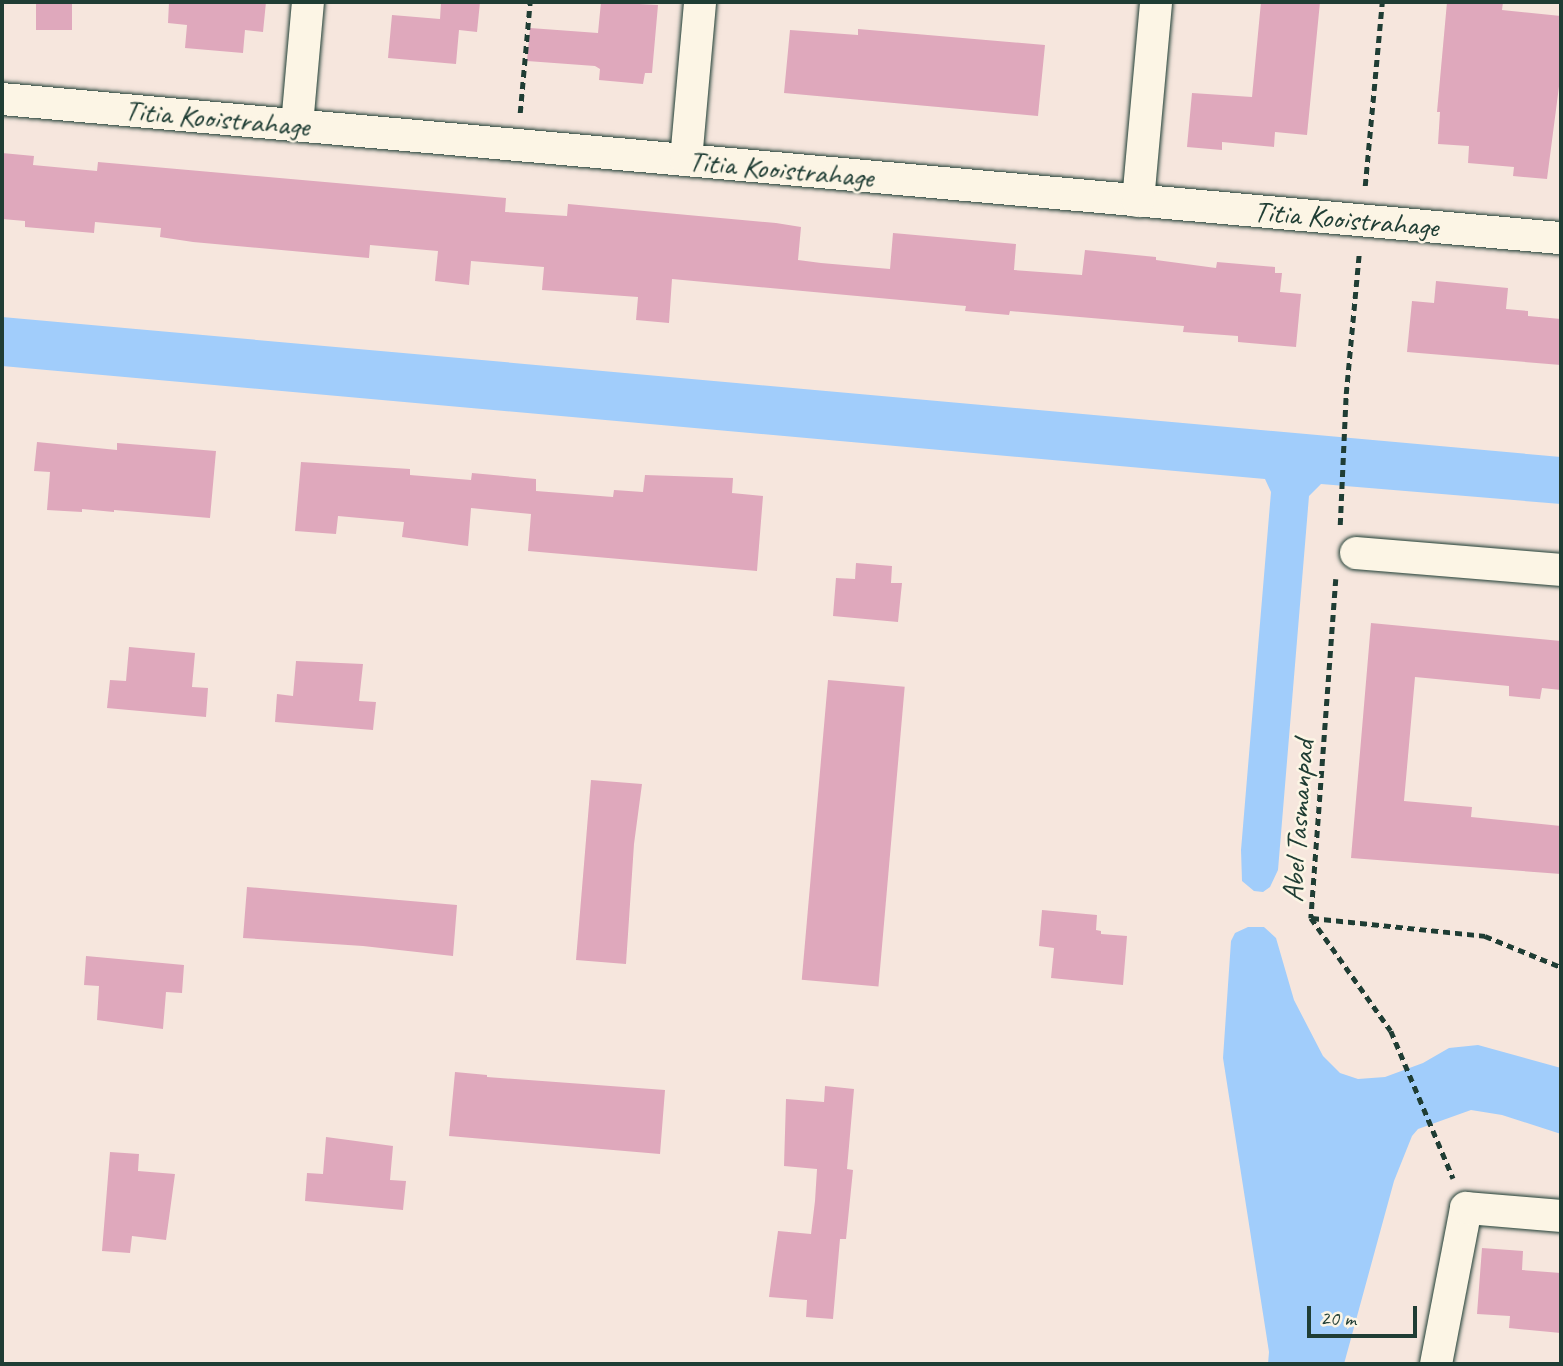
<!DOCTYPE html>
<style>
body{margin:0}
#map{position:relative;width:1563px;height:1366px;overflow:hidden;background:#f6e6dd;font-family:Caveat,sans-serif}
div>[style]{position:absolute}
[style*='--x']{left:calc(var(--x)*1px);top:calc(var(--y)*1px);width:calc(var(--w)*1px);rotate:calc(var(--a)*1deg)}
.water>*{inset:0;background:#a1cdfb}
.building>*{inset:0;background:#dfa8bc;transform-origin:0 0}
.path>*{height:4.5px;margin-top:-2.25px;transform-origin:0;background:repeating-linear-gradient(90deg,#1f3d34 0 7px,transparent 0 12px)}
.roads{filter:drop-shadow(0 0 2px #1f3d34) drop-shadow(0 0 2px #1f3d34)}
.minor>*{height:32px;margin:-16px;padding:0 16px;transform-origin:16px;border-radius:16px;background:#fcf5e5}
span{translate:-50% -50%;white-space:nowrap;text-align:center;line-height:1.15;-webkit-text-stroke:5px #fcf5e5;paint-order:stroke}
.street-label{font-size:30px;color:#1f3d34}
.frame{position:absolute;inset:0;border:4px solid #1f3d34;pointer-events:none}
.scale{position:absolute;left:1307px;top:1306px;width:110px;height:32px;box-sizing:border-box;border:4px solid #1f3d34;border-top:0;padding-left:9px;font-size:21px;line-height:24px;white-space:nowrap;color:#1f3d34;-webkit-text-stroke:5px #fcf5e5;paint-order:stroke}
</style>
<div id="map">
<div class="water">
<i style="clip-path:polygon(2px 317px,1561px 457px,1561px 504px,1321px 484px,1309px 496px,1278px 870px,1270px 887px,1263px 892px,1254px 891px,1242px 881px,1241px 850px,1271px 492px,1265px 479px,2px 366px)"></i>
<i style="clip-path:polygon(1248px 927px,1264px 927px,1276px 938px,1294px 1000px,1323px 1056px,1340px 1073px,1358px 1079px,1385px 1077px,1423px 1063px,1449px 1048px,1478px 1045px,1561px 1068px,1561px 1134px,1502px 1115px,1471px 1110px,1418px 1129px,1412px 1136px,1394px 1181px,1344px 1364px,1268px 1364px,1269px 1352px,1223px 1058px,1231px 941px,1235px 933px)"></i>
</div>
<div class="building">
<i style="left:36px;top:2px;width:36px;height:28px"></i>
<i style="clip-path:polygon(169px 2px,266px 2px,263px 32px,245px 30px,243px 53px,185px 48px,187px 25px,168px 23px)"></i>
<i style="clip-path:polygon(441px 2px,480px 2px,477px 32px,459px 30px,456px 64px,388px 58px,392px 15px,440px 19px)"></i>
<i style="clip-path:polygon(601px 2px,658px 5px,652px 73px,645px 73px,643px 84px,599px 80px,600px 69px,595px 66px,527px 61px,530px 28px,598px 33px)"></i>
<i style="clip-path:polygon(1261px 2px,1320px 2px,1307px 135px,1275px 132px,1274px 147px,1222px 142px,1222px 150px,1187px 147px,1192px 93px,1252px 97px)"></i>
<i style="clip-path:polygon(1447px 2px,1503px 2px,1502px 10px,1561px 16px,1561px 71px,1547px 179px,1513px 176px,1514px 167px,1468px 163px,1469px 146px,1438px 144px,1440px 112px,1437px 112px)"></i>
<i style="clip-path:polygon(858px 29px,1045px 45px,1038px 116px,784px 93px,790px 30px,858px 35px)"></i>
<i style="clip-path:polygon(2px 153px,34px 156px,33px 165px,97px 171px,98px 162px,506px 198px,505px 212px,567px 216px,568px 204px,776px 223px,801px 227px,798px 260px,821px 263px,890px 269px,893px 233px,1016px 244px,1014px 270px,1082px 275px,1085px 250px,1156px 257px,1156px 260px,1216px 268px,1217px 262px,1275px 267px,1275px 273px,1282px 273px,1280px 292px,1301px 294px,1296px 347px,1238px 342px,1238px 336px,1183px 332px,1184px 326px,1010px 311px,1009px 315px,965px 311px,966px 306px,672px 279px,669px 323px,636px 320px,638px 297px,542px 290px,544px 267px,471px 261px,469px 285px,435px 281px,438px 251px,370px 245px,369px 258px,193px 242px,160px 237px,161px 228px,95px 222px,94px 233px,25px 227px,25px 221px,2px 219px)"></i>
<i style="clip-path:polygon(1436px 281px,1508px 288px,1506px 309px,1528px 311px,1528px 316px,1561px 319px,1561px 365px,1407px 352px,1412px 301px,1434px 303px)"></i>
<i style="clip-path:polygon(37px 442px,117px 450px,117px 443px,216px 451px,210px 518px,114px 510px,114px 512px,82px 509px,82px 512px,47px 510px,50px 472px,34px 471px)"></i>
<i style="clip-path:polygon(301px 462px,410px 469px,410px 475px,471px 480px,472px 473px,536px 479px,536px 491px,613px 497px,614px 490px,643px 492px,645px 475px,733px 478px,732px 493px,763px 496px,757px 571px,528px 551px,531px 514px,471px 508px,468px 546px,402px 537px,404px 522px,338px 516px,336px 534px,295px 531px)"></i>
<i style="clip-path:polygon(856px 563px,892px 566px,891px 583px,902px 583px,898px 622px,833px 616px,836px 578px,855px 579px)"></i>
<i style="clip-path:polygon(1371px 623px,1561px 641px,1561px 690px,1542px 688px,1540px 699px,1509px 696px,1509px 686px,1415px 677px,1404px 801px,1472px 807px,1471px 817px,1561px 826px,1561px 874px,1351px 858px)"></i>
<i style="clip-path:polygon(129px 647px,195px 653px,192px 687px,208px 688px,206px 717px,107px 708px,110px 680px,126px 681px)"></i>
<i style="clip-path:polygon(296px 661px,363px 664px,359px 701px,376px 702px,373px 730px,275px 722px,277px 694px,293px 696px)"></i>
<i style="left:828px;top:680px;width:77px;height:301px;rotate:5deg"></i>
<i style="clip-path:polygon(591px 780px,642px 784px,634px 844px,626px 964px,576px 960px)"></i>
<i style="clip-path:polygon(247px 887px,457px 905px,453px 956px,363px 946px,243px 938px)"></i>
<i style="clip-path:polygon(1042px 910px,1097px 915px,1096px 930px,1101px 931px,1101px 934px,1127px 936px,1123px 985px,1051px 978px,1054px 948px,1039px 946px)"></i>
<i style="clip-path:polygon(86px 956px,184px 965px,182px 993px,166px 992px,163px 1029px,97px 1020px,99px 986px,84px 985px)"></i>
<i style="clip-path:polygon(455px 1072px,487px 1075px,487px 1077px,665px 1090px,660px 1154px,449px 1136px)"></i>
<i style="clip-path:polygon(825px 1086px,854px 1089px,847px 1169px,853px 1170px,846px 1239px,840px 1239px,833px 1319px,806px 1317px,807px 1300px,769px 1297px,778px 1231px,811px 1234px,815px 1201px,817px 1169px,784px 1166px,786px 1099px,824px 1102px)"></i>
<i style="clip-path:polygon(326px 1137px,393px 1146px,390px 1180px,406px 1181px,403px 1210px,305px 1201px,307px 1173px,323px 1174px)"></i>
<i style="clip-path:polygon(110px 1152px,139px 1154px,138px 1171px,175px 1174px,166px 1240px,132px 1236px,130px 1253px,102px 1251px)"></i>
<i style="clip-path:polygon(1482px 1248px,1523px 1251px,1522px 1270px,1561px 1273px,1561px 1333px,1509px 1328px,1510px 1316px,1477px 1314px)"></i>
</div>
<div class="path">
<i style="--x:520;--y:113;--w:111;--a:-84.9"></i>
<i style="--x:1365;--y:186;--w:185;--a:-84.7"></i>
<i style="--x:1340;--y:525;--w:131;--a:-87.4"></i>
<i style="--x:1346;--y:394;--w:141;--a:-84.7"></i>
<i style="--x:1336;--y:579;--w:340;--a:94.2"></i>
<i style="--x:1311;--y:918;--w:138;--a:54.7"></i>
<i style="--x:1391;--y:1031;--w:160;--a:67.1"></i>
<i style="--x:1312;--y:918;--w:174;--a:5.9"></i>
<i style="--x:1485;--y:936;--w:82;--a:22.2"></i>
</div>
<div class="roads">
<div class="minor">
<i style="--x:2;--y:99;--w:1565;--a:5.1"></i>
<i style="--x:297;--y:125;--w:123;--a:-84.9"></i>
<i style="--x:686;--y:160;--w:159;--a:-84.9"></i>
<i style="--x:1138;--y:201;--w:200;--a:-84.8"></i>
<i style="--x:1356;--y:553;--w:206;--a:4.7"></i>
<i style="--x:1436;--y:1364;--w:159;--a:-79.1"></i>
<i style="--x:1466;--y:1208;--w:95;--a:4.8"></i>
</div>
</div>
<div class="street-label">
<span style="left:217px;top:118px;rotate:5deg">Titia Kooistrahage</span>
<span style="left:781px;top:169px;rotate:5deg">Titia Kooistrahage</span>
<span style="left:1346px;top:219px;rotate:5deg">Titia Kooistrahage</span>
<span style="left:1298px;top:821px;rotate:-86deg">Abel Tasmanpad</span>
</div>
<div class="frame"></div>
<div class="scale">20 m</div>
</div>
